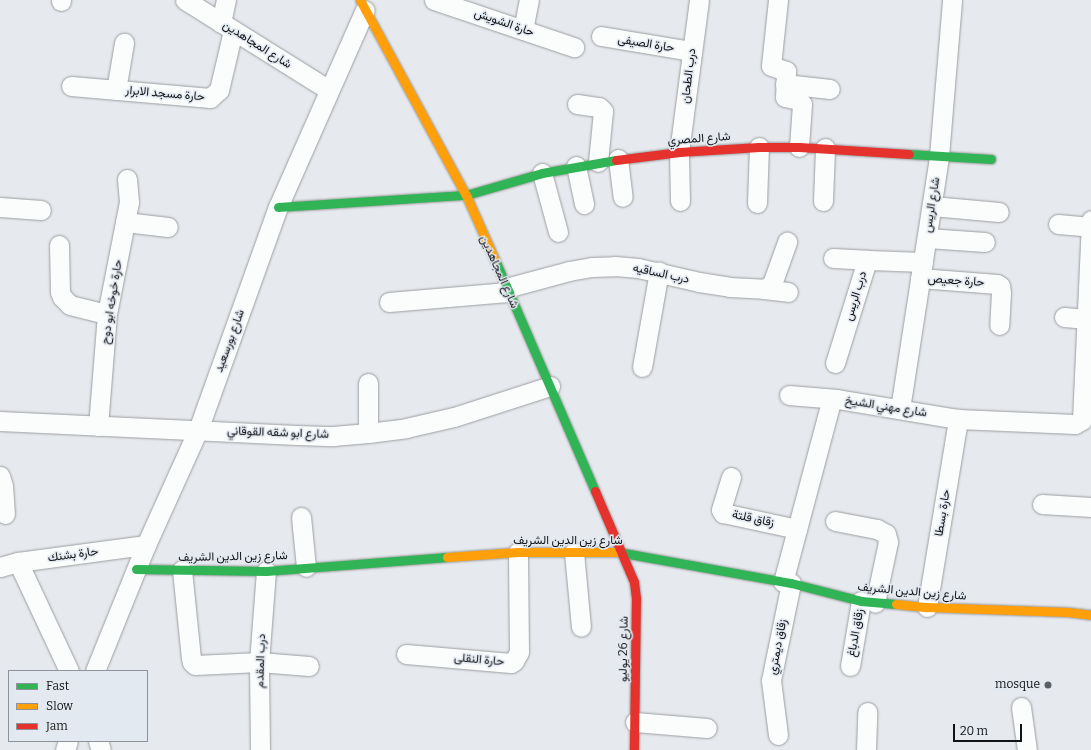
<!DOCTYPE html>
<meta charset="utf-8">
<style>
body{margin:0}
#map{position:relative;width:1091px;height:750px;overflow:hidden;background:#e6e9ed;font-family:Bitter,Vazirmatn,serif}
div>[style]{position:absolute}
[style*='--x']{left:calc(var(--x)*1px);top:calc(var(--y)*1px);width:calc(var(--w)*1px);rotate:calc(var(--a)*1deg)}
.roads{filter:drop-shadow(0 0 1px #9c9ea1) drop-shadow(0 0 1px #9c9ea1)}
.street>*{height:19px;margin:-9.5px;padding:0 9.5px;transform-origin:9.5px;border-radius:9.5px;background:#fbfcfc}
.fast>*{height:9px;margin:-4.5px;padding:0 4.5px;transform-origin:4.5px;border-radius:4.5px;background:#30b455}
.slow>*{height:9px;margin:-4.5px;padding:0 4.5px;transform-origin:4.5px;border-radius:4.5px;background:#ff9f0a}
.jam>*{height:9px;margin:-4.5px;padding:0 4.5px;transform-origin:4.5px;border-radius:4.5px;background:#e5322d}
.dots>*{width:11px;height:11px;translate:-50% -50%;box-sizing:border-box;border:2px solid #e3e9f0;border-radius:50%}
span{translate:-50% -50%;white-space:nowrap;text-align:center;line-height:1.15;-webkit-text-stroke:3px #e3e9f0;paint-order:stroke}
.street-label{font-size:12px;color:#111316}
.poi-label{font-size:12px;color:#111316}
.right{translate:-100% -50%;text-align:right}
.legend{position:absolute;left:8px;top:670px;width:140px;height:72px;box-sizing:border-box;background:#e3e9f0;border:1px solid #8f9399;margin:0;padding:5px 7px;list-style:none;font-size:12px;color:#111316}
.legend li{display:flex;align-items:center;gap:8px;height:20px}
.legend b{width:20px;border:1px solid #8f9399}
.scale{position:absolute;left:953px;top:724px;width:69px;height:18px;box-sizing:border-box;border:2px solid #111316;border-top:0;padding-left:5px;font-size:12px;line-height:14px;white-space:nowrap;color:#111316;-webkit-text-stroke:3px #e3e9f0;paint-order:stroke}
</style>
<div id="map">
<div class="roads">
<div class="street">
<i style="--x:185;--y:0;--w:170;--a:32"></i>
<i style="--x:434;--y:0;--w:148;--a:18.6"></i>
<i style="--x:778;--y:0;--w:66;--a:96.1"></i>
<i style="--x:771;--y:66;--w:16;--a:18"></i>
<i style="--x:786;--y:71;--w:26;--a:92"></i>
<i style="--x:785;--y:97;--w:14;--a:12"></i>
<i style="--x:799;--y:100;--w:5;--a:53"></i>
<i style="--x:802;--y:104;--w:43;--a:94"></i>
<i style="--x:61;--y:1;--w:1;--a:-90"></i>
<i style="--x:221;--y:23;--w:24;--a:-78"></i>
<i style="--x:523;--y:30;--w:31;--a:-79"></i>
<i style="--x:601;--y:36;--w:92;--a:9.4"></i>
<i style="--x:785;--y:84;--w:45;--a:6.3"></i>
<i style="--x:71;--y:86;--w:140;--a:4.9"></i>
<i style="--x:210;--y:98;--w:12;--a:-42"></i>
<i style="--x:219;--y:90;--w:61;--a:-76.7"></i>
<i style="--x:116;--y:90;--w:48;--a:-80.3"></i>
<i style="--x:577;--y:104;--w:22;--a:8"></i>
<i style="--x:599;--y:107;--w:6;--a:45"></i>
<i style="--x:603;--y:111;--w:51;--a:95.6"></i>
<i style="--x:618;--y:159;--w:38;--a:83"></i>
<i style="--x:576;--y:166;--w:39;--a:78"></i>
<i style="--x:542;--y:173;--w:61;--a:74.8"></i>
<i style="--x:680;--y:201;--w:49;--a:-91.2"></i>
<i style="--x:679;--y:152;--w:153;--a:-82.5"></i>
<i style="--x:823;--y:201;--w:53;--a:-87.8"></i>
<i style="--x:757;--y:203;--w:56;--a:-88"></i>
<i style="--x:932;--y:206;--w:67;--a:5.1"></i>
<i style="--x:0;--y:207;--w:41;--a:4.2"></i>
<i style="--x:125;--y:222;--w:43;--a:6.6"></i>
<i style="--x:1058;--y:224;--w:33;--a:5"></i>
<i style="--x:927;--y:238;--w:58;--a:3.9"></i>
<i style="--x:59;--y:245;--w:47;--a:88.8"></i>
<i style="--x:60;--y:292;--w:5;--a:68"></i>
<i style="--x:62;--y:297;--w:11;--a:45"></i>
<i style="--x:70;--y:305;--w:38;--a:14"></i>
<i style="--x:833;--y:258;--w:34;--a:3"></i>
<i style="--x:920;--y:278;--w:77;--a:4.5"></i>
<i style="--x:997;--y:284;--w:4;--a:34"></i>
<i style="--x:1000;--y:286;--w:6;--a:81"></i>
<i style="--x:1001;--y:292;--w:33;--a:93"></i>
<i style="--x:506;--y:288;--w:65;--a:-15.1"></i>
<i style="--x:569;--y:271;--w:23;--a:-10"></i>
<i style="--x:592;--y:267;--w:23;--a:-2"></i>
<i style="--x:615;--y:266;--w:23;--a:5"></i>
<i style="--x:638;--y:268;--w:63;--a:12.9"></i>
<i style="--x:699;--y:282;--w:30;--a:9"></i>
<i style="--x:729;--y:287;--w:35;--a:3"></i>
<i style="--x:764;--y:289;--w:9;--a:-32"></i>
<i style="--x:772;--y:284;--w:45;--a:-70.3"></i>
<i style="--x:764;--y:289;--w:24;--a:7"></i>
<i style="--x:389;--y:302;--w:119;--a:-4.8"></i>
<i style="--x:1064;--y:317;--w:23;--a:5"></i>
<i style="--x:835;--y:363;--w:108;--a:-72.7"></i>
<i style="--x:867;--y:260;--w:56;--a:2"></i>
<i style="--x:642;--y:367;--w:97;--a:-79.9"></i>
<i style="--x:368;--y:383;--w:50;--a:90"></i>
<i style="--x:789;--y:395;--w:48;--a:4.8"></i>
<i style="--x:900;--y:409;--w:256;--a:-81.2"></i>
<i style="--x:939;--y:156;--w:157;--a:-85.2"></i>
<i style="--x:0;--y:421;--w:297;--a:2.7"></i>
<i style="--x:297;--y:435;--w:36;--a:2"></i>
<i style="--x:333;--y:436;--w:35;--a:-5"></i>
<i style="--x:368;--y:433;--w:38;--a:-7"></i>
<i style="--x:406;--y:428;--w:49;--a:-12.9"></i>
<i style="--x:454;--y:417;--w:101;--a:-17.9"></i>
<i style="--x:98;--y:426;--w:112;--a:-85.4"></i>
<i style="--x:107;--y:314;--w:114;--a:-78.9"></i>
<i style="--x:129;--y:202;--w:23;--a:-95"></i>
<i style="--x:0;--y:476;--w:10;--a:73"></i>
<i style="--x:3;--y:486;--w:28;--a:86"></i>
<i style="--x:731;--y:477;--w:34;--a:107"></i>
<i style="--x:721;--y:510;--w:4;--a:56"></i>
<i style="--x:723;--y:513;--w:76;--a:12.2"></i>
<i style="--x:1042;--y:504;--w:49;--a:3.5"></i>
<i style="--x:301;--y:517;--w:50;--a:84.3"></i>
<i style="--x:835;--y:521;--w:43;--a:10.8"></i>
<i style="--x:877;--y:529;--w:10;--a:29"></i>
<i style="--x:886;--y:534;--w:8;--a:76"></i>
<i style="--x:888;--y:542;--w:62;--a:102"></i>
<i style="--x:574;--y:552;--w:75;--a:84.7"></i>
<i style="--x:18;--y:562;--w:120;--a:64.9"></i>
<i style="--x:0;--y:567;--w:19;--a:-16"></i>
<i style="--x:18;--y:562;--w:129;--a:-7.6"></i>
<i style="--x:182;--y:570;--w:88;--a:84.2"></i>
<i style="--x:191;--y:658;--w:4;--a:76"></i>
<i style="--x:192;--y:662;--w:4;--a:45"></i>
<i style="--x:195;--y:665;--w:64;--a:-2.7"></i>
<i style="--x:259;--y:662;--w:50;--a:4.6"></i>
<i style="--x:783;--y:582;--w:187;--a:-75.1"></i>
<i style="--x:831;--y:401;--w:6;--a:-18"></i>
<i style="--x:837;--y:399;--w:123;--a:9.4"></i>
<i style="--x:958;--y:419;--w:117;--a:2.4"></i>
<i style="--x:1075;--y:424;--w:8;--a:-30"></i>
<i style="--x:1082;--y:420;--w:200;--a:-87.4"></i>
<i style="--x:927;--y:607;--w:191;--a:-80.6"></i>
<i style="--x:406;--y:654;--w:105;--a:4.9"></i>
<i style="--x:511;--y:663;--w:4;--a:-34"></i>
<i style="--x:514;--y:661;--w:10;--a:-61"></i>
<i style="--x:519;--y:652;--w:100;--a:-90.6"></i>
<i style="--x:850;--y:666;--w:66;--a:-80.4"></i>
<i style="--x:95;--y:671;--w:136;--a:-68"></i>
<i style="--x:146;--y:545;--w:126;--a:-65.7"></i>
<i style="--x:198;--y:430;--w:237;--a:-70.3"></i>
<i style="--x:278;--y:207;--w:215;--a:-66.2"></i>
<i style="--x:1021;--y:707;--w:43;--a:82.1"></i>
<i style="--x:635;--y:722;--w:72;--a:4.8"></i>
<i style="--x:778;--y:735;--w:55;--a:-97.3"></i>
<i style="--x:771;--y:680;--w:99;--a:-78.3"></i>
<i style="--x:98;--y:741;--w:9;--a:72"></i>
<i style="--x:65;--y:750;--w:9;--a:-72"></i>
<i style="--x:260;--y:750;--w:88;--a:-90.7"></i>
<i style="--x:259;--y:662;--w:91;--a:-85.6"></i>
<i style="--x:866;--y:750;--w:38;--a:-88"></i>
</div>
<div class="fast">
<i style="--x:909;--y:154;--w:82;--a:3.5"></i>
<i style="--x:278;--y:207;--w:188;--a:-3.7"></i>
<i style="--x:466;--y:195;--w:79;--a:-16.1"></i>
<i style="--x:542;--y:173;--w:75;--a:-10"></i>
<i style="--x:495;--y:260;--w:252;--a:66.6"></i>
<i style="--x:618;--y:552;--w:176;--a:10.2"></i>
<i style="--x:791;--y:583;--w:72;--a:14.4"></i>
<i style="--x:861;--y:601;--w:35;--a:5"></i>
<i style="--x:136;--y:569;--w:130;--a:0.9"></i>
<i style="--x:266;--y:571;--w:182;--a:-4.4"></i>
</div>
<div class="slow">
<i style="--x:360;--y:0;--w:222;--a:61.5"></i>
<i style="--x:466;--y:195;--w:71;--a:66"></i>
<i style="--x:447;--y:557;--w:71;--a:-4"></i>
<i style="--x:518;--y:552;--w:100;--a:0"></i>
<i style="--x:896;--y:604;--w:31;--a:6"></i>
<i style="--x:927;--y:607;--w:141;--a:2"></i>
<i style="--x:1068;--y:612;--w:23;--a:7"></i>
</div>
<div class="jam">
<i style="--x:616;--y:160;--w:64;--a:-7.2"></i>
<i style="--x:679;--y:152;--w:80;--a:-3.6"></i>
<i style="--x:759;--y:147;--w:40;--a:0"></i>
<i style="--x:799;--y:147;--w:110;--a:3.6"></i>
<i style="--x:595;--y:491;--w:99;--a:66.8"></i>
<i style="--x:634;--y:582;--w:16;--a:83"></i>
<i style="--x:636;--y:598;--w:152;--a:90.8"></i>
</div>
</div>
<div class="dots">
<i style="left:1048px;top:685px;background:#5c5e61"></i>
</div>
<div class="street-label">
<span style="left:504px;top:23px;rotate:19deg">حارة الشويش</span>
<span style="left:646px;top:44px;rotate:9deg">حارة الصيفى</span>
<span style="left:257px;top:45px;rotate:32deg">شارع المجاهدين</span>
<span style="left:689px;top:76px;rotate:-83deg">درب الطحان</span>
<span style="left:165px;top:94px;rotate:5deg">حارة مسجد الابرار</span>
<span style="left:699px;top:139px;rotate:-4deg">شارع المصري</span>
<span style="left:932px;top:205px;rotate:-81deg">شارع الريس</span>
<span style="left:499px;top:272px;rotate:66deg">شارع المجاهدين</span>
<span style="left:661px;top:274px;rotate:12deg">درب الساقيه</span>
<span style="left:956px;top:281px;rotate:4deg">حارة جعيص</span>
<span style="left:856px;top:296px;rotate:-73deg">درب الريس</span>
<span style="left:112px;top:302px;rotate:-81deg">حارة خوخه ابو دوح</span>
<span style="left:230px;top:341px;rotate:-70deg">شارع بورسعيد</span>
<span style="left:886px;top:407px;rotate:9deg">شارع مهني الشيخ</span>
<span style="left:278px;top:433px;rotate:2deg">شارع ابو شقه القوقاني</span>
<span style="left:943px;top:513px;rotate:-81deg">حارة بسطا</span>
<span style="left:753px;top:519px;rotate:12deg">زقاق قلتة</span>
<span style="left:568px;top:541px">شارع زين الدين الشريف</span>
<span style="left:73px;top:555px;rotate:-8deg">حارة بشنك</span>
<span style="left:233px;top:557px;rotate:-1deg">شارع زين الدين الشريف</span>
<span style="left:912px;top:592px;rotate:5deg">شارع زين الدين الشريف</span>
<span style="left:856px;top:633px;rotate:-80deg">زقاق الدباغ</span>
<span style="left:778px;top:647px;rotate:-79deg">زقاق ديمتري</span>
<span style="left:624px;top:649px;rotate:-89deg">شارع 26 يوليو</span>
<span style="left:479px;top:660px;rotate:5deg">حارة النقلى</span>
<span style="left:261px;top:661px;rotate:-88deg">درب المقدم</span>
</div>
<div class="poi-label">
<span class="right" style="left:1040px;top:685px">mosque</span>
</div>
<ul class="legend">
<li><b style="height:5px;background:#30b455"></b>Fast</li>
<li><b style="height:5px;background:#ff9f0a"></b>Slow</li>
<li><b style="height:5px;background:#e5322d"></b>Jam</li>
</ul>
<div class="scale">20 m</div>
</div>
